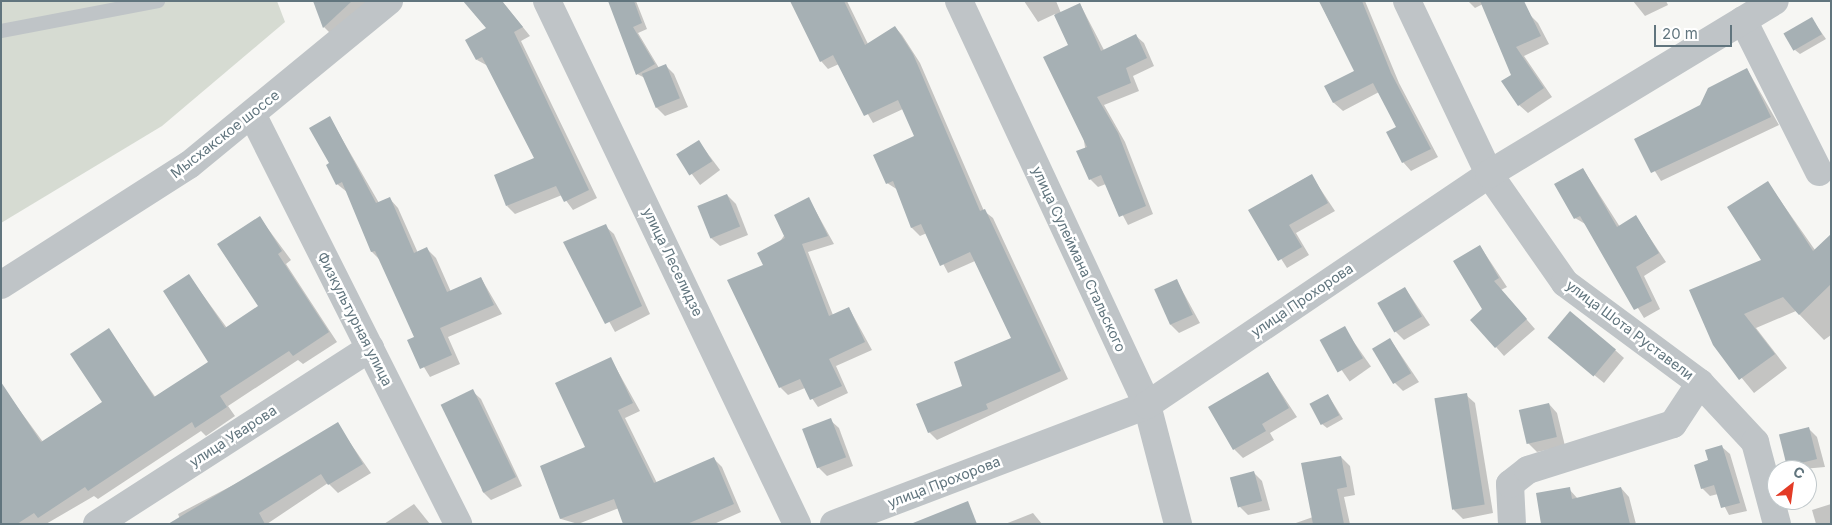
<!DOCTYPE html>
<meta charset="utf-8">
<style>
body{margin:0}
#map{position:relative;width:1832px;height:525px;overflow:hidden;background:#f6f6f3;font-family:Inter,sans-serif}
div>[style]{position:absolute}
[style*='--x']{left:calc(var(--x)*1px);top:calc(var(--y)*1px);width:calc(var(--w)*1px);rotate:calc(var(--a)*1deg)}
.green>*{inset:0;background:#d6dbd2}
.shadow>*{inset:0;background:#0003;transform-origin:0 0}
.building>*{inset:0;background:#a6b0b4;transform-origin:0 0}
.service>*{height:14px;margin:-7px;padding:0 7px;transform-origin:7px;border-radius:7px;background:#bfc4c7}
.minor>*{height:28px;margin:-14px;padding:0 14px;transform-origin:14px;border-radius:14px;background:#bfc4c7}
.tertiary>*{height:28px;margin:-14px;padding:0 14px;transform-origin:14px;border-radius:14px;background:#bfc4c7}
span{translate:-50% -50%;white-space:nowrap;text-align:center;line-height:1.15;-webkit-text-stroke:5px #fff;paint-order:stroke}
.street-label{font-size:14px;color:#61757e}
.frame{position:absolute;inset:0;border:2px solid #61757e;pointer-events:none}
.north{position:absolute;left:1767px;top:460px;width:50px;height:50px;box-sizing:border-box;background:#fff;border:1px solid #c0c8cb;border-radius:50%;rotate:30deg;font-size:14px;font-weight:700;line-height:20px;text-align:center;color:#61757e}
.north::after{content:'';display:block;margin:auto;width:18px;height:22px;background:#e33b26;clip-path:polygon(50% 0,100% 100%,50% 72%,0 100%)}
.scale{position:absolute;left:1654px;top:25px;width:78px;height:22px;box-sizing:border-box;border:2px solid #61757e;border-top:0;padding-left:6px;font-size:15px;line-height:18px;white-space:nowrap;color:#61757e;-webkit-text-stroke:4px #fff;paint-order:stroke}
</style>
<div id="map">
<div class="green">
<i style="clip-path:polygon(1px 1px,277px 1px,285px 22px,162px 126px,1px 223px)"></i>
</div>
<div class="shadow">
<i style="clip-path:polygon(314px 1px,368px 1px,336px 39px,324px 27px)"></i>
<i style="clip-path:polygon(502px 1px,530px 36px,521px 41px,597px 198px,573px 210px,562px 195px,515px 214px,507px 206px,536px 159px,488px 66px,477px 60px)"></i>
<i style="clip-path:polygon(609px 1px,636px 1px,647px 29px,638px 33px,659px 68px,666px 66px,674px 74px,688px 107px,665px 116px,657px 108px,645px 78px,637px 74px)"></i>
<i style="clip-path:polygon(791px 1px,847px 1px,868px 44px,895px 27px,902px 35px,920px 63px,984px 211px,993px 218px,1068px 379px,937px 440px,929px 432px,963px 387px,1012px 338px,975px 261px,948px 273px,927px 233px,920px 236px,912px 228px,898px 190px,887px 183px,916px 137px,903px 109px,873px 123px,839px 64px,828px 69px,821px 61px)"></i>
<i style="clip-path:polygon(1024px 1px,1056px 1px,1061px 13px,1080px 4px,1104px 50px,1136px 36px,1144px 43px,1154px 66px,1133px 76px,1139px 91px,1104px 105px,1125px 142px,1153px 214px,1128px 225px,1106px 184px,1098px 187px,1090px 179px,1069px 46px,1055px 14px,1038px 22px)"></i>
<i style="clip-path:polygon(1319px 1px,1365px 1px,1399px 83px,1438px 157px,1411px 171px,1403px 162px,1398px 128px,1379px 92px,1343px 111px,1334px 103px,1326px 87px,1355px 71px)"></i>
<i style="clip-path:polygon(1468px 1px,1516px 1px,1538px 23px,1549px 44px,1524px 56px,1552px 97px,1528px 113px,1519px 105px,1513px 75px,1483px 4px,1475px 8px)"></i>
<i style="clip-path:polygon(1633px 1px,1666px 1px,1668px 5px,1645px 16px)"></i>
<i style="clip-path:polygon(1812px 19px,1826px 39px,1800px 54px,1795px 50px)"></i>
<i style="clip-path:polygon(1747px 69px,1779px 125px,1661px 181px,1635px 139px,1701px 106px)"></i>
<i style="clip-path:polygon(330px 118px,379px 203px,390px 199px,398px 208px,418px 253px,427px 249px,436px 258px,451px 292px,481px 278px,502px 314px,448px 337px,460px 364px,430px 377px,408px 341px,415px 337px,380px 260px,372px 252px,347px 192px,337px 184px)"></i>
<i style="left:699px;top:142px;width:35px;height:25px;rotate:53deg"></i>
<i style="clip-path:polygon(1583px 169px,1620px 227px,1636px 217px,1666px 262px,1644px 276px,1660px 309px,1644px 318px,1587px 225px,1575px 218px)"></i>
<i style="clip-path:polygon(1311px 175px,1335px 211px,1296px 233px,1309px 255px,1287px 268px,1250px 210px)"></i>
<i style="clip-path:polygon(1768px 183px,1815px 250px,1831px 236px,1831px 335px,1824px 340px,1796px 311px,1756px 328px,1787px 368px,1754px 393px,1714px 344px,1762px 260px)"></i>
<i style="clip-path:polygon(727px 195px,736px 204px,748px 235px,720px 246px,711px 238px,699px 206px)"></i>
<i style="clip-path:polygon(809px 199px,834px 244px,808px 252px,833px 315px,849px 308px,872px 350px,836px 366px,848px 393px,818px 407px,805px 388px,788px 395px,780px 387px,764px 265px)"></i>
<i style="clip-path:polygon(260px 218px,291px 260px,286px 264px,337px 342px,303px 364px,298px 360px,228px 406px,235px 416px,206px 436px,201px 431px,98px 499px,94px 496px,46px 524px,1px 524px,10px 397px,43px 442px,103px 402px,108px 330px,156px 398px,209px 362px,189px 276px,227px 328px,260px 307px)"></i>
<i style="clip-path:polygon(605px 226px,614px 234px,650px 314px,615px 332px,565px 242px)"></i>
<i style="clip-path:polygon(1480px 246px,1507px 287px,1501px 290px,1535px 329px,1504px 356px,1496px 347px,1484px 310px)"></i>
<i style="clip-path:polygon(1177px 281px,1200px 323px,1179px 333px,1170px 324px)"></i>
<i style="clip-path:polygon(1405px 288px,1430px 325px,1404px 340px,1395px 331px)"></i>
<i style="left:1344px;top:328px;width:47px;height:26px;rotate:55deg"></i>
<i style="clip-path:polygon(1390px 339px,1419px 382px,1403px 391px,1395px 383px)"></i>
<i style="clip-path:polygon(1559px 346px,1615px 350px,1624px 358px,1604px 383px)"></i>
<i style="clip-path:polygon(611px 359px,640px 411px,625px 418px,657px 483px,714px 459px,722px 467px,741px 512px,714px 524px,625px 524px,619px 508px,578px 524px,561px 519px,542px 467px,587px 448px)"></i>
<i style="clip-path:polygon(1268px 373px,1297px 417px,1270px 433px,1274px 440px,1243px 458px,1234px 449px)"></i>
<i style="clip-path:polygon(472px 391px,481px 399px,522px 486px,491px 500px,482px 491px)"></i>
<i style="clip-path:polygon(1328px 395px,1343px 419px,1327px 428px,1322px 424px)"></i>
<i style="clip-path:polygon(1466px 395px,1475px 403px,1493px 513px,1463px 519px,1454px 510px)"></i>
<i style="clip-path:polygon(1549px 404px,1557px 413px,1565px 446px,1537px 452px,1528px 443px)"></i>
<i style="clip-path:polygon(830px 420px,839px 428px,853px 466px,827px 476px,818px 467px)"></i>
<i style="clip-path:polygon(337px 424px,371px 473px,338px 493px,328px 483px,267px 524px,182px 524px,178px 514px,239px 482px,242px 485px)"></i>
<i style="clip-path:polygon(1809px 429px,1817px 437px,1825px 467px,1792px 470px,1788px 466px)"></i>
<i style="clip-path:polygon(1722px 447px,1730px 454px,1747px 511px,1729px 515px,1718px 494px,1710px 496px,1702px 488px,1709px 461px)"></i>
<i style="clip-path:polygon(1341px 457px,1350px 466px,1355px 495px,1344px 497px,1350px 524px,1293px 524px,1313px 517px)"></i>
<i style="clip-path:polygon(1254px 473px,1262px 481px,1270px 510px,1248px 515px,1240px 507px)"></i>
<i style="clip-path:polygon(1621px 488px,1629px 497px,1636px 524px,1542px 524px,1569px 489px,1578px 499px)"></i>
<i style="clip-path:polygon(414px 504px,430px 524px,384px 524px)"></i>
<i style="clip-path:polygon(1831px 504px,1831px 524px,1816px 524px,1812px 510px)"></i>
<i style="clip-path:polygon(1033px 513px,1042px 524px,1005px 524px)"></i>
</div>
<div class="building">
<i style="clip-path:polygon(313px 1px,352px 1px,323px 28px)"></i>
<i style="clip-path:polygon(463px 1px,502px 1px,523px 27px,514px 32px,589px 190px,564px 202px,556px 186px,506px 206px,494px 175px,534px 158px,482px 57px,476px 60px,465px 40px,486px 28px)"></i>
<i style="clip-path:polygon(608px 1px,634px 1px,642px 23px,633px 27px,655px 64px,636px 75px)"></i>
<i style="clip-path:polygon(790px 1px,844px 1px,865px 45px,895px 26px,913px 54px,980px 211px,985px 209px,1061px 371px,986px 404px,988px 409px,928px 433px,916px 404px,962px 386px,954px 362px,1011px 338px,970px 252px,940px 266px,921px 224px,911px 228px,893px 181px,886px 184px,873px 155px,914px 136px,898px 100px,864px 116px,833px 55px,820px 62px)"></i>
<i style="clip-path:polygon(1319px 1px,1362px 1px,1391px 73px,1431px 149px,1402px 163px,1386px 132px,1396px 127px,1373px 83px,1333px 103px,1324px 86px,1354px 71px)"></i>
<i style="clip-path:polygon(1480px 1px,1524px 1px,1541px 36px,1516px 47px,1544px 88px,1518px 106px,1501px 81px,1511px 75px)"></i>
<i style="clip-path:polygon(1080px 3px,1101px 51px,1136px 34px,1147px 58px,1126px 68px,1131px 83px,1097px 97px,1118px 133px,1146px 206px,1119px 217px,1101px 175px,1089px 180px,1076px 151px,1087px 147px,1043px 57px,1068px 45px,1054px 15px)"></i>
<i style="left:1812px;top:17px;width:20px;height:33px;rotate:60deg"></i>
<i style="left:666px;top:64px;width:37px;height:26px;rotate:68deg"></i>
<i style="clip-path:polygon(1747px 68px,1771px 117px,1651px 173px,1634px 139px,1700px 105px,1708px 88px)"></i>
<i style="clip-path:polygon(330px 116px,376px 203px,390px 197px,414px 253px,427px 247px,447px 292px,481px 277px,494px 305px,440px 328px,452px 355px,420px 369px,407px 340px,414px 337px,375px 251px,371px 252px,342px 182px,336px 185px,326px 165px,329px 163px,309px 128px)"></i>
<i style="left:699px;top:140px;width:25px;height:27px;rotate:58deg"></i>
<i style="clip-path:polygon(1583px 168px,1617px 227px,1636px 215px,1659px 253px,1636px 267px,1652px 301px,1634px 310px,1580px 216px,1574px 219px,1554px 184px)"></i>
<i style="clip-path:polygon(1312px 174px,1328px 203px,1289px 225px,1302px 247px,1278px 261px,1248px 210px)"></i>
<i style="clip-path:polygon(1768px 181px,1813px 251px,1831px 234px,1831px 284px,1799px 315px,1783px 297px,1744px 314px,1775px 354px,1739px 380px,1713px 345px,1689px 290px,1761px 260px,1727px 207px)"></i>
<i style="left:727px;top:194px;width:35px;height:32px;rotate:68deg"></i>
<i style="clip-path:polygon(809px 197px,828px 236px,802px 244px,829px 316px,849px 307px,865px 342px,829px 359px,842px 386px,810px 400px,800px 379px,779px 388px,727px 280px,763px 265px,757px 253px,785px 238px,774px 215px)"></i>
<i style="clip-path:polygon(260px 216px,282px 251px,278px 254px,329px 332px,293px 356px,289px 351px,220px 396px,227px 407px,195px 428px,192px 422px,88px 491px,85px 487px,38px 518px,34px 513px,17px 524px,1px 524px,1px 382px,41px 442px,102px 402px,70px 354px,109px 328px,154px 397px,208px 362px,163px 291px,189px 274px,225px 328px,258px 306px,217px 244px)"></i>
<i style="clip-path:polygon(606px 224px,642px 306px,605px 324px,563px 242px)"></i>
<i style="clip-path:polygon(1480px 245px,1499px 278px,1494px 281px,1527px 319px,1495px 348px,1470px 320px,1482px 309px,1453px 261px)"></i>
<i style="left:1177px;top:279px;width:39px;height:25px;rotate:66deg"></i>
<i style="left:1405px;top:287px;width:34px;height:32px;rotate:60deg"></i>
<i style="left:1570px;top:311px;width:60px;height:35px;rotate:40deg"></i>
<i style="left:1345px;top:326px;width:37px;height:29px;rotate:61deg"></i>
<i style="left:1390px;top:338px;width:41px;height:21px;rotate:59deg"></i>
<i style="clip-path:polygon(611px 357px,633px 403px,618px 410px,654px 483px,714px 457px,734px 504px,687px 524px,623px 524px,614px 499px,560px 519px,540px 466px,585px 447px,555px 383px)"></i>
<i style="clip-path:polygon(1268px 372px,1289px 408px,1262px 424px,1266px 431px,1233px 450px,1208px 407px)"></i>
<i style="left:473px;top:389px;width:98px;height:36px;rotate:64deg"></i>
<i style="left:1467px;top:393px;width:113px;height:33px;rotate:81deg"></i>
<i style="left:1328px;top:394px;width:24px;height:21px;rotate:62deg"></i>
<i style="left:1549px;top:403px;width:35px;height:31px;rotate:77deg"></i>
<i style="left:831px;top:418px;width:42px;height:31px;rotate:69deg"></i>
<i style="clip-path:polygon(338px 422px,363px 464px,328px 485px,321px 474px,259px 513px,265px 524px,168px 524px)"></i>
<i style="left:1809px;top:427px;width:33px;height:31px;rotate:76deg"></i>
<i style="clip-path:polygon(1722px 445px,1740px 503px,1721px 508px,1714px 485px,1701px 489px,1694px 465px,1708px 460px,1705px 450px)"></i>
<i style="clip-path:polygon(1341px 456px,1347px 487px,1337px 489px,1344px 524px,1313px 524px,1301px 463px)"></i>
<i style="left:1254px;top:471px;width:31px;height:25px;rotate:75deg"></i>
<i style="clip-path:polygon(1570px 487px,1572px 499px,1621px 487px,1630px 524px,1541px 524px,1536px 493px)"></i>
<i style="clip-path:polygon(968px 501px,977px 524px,914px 524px,913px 523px)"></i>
</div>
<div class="service">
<i style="--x:1;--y:31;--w:160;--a:-10.8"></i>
</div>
<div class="minor">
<i style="--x:547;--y:1;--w:580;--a:64.45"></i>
<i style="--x:959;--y:1;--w:446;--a:65"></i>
<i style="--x:1147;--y:405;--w:123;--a:75.4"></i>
<i style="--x:1407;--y:1;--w:191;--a:64.6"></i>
<i style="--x:1489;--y:174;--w:133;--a:55.1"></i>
<i style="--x:1565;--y:283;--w:168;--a:36.5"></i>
<i style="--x:1700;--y:383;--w:81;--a:47"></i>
<i style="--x:1755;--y:442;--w:85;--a:75"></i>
<i style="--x:1743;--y:20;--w:170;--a:63.4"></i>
<i style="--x:252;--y:114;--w:459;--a:63.3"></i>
<i style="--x:97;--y:524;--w:325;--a:-32.8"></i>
<i style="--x:834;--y:524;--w:335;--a:-20.8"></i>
<i style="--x:1147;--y:405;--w:413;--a:-34"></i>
<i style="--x:1489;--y:174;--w:334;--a:-31.2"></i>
<i style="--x:1512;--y:524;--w:40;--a:-92.9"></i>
<i style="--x:1510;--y:484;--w:23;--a:-38"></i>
<i style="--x:1528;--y:470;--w:152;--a:-17.6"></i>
<i style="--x:1673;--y:424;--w:49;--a:-56.6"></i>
</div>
<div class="tertiary">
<i style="--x:1;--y:285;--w:223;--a:-32.6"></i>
<i style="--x:189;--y:165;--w:259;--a:-39.4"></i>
</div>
<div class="street-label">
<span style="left:225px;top:134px;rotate:-38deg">Мысхакское шоссе</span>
<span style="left:1079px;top:259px;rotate:65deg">улица Сулеймана Стальского</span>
<span style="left:673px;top:262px;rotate:64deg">улица Леселидзе</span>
<span style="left:1302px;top:300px;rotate:-34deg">улица Прохорова</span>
<span style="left:355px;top:319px;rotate:63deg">Физкультурная улица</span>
<span style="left:1630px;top:330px;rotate:37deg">улица Шота Руставели</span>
<span style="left:233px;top:436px;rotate:-33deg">улица Уварова</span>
<span style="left:944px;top:482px;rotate:-21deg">улица Прохорова</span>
</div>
<div class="frame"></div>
<div class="north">С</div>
<div class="scale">20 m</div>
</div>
